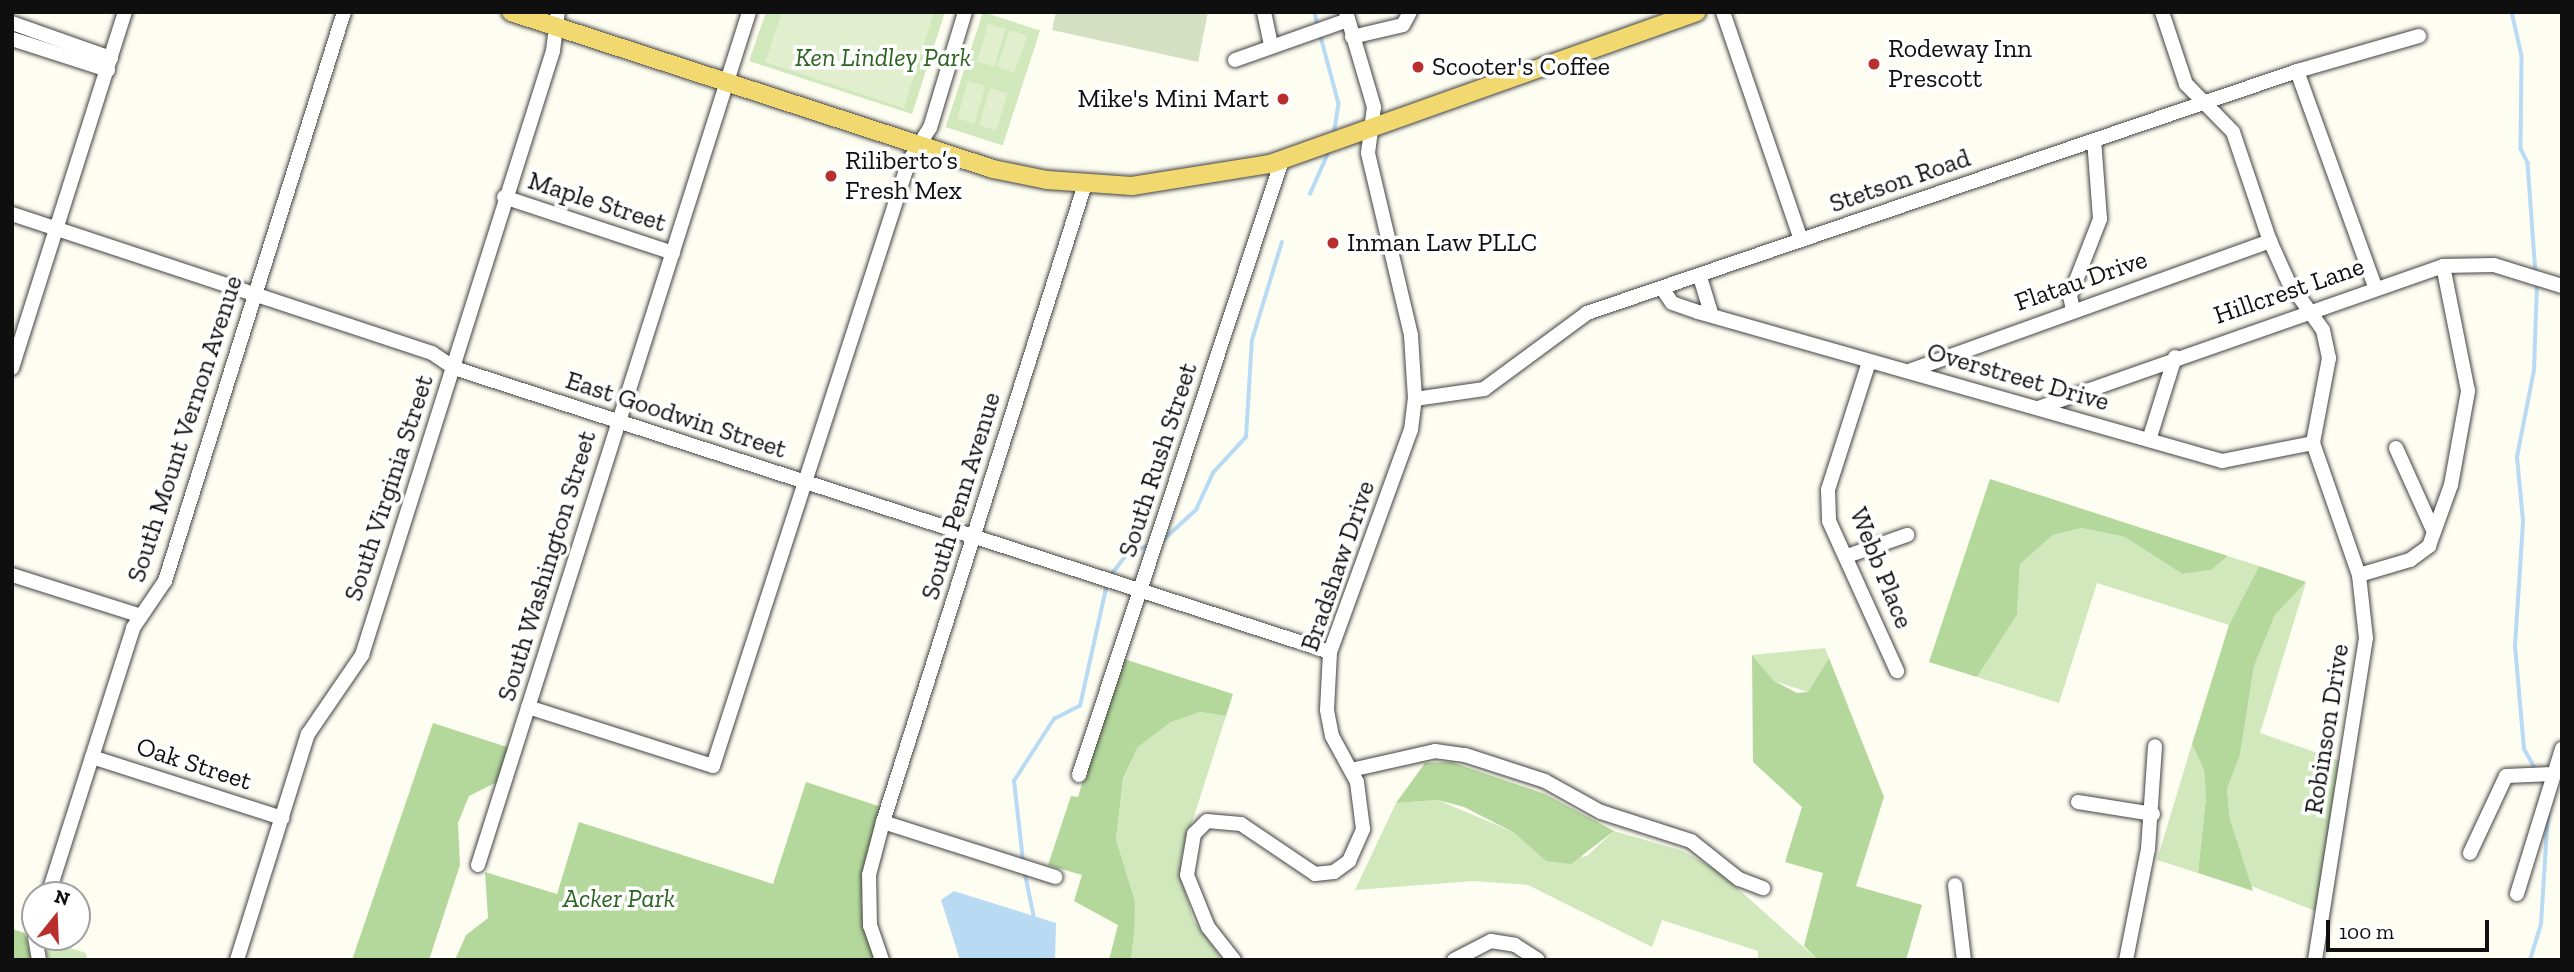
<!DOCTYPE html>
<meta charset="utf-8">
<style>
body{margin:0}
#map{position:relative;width:2574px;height:972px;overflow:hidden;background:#fefdf2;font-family:"Zilla Slab",serif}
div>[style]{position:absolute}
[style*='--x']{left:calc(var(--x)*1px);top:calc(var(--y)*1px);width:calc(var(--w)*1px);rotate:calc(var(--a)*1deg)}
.green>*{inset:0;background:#d0e8bc;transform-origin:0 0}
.forest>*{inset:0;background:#b4d89c}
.cemetery>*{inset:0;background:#d5e0c3}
.pitch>*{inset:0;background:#e2efce;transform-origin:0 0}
.water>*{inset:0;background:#b9daf3}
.stream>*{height:3.5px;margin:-1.75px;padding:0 1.75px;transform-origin:1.75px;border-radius:1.75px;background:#b9daf3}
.roads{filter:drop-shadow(0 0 2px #424242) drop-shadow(0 0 2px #424242)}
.minor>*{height:14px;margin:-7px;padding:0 7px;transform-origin:7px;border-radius:7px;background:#fff}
.major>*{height:18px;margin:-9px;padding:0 9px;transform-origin:9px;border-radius:9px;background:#f1d96f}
.dots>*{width:19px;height:19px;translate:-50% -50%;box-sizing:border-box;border:4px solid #fff;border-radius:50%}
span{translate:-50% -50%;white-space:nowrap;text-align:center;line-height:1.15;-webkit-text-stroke:7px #fff;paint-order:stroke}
.poi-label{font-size:26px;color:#0f0f0f}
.left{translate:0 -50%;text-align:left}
.right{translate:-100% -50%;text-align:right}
.park-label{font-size:26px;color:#2c6422;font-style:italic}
.street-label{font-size:26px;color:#0f0f0f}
.frame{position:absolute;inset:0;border:14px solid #0f0f0f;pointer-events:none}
.north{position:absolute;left:21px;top:881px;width:70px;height:70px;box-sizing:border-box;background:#fff;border:2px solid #9f9f9f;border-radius:50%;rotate:18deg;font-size:19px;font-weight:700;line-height:28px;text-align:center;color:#0f0f0f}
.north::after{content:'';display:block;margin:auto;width:24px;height:32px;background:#b92f2d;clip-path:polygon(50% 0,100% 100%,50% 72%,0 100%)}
.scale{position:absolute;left:2326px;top:920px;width:163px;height:32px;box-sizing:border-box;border:4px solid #0f0f0f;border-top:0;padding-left:9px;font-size:21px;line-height:24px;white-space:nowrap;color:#0f0f0f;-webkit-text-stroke:5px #fff;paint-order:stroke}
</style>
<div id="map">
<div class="green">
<i style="clip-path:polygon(766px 12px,945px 12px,912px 114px,749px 61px)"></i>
<i style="left:983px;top:12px;width:60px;height:121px;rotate:18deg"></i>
<i style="clip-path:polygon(2082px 528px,2125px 537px,2182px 574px,2211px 570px,2228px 556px,2259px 566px,2229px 625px,2097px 583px,2059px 703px,1977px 677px,2017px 615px,2020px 564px,2053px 535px)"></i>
<i style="clip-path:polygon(2306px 582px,2260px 733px,2343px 762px,2318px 912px,2251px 886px,2230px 819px,2227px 789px,2240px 755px,2254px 666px,2275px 615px)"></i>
<i style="clip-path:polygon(1825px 648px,1829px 658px,1808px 692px,1774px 681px,1752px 655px)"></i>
<i style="clip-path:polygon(1200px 712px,1226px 716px,1181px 857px,1182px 881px,1193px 919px,1222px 960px,1131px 960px,1134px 935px,1116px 840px,1123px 780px,1138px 747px,1171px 722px)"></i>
<i style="clip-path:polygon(2192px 744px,2204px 770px,2206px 797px,2198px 873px,2157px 860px)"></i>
<i style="clip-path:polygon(1438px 800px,1513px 832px,1546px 861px,1587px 856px,1614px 831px,1683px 851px,1718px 871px,1818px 960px,1758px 960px,1758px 951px,1662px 920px,1652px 947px,1528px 885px,1474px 881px,1355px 890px,1396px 803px)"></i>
<i style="clip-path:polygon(45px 940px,86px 953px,87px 960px,48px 960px)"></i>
</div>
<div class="forest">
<i style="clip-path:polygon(1990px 479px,2228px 556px,2211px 570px,2182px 574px,2125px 537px,2082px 528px,2053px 535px,2020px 564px,2017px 615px,1977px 677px,1929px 662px)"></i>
<i style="clip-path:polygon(2259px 566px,2306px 582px,2275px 615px,2254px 666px,2240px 755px,2227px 789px,2230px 819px,2253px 891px,2198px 873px,2206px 797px,2204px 770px,2192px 744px,2229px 625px)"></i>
<i style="clip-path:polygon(1752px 655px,1774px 681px,1797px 693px,1808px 692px,1829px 658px,1884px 797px,1856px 886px,1922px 905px,1906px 960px,1818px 960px,1804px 946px,1823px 873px,1785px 862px,1802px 807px,1753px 762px)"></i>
<i style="clip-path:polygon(1121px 658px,1233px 694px,1226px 716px,1200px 712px,1171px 722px,1138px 747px,1123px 779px,1116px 840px,1135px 902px,1134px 935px,1131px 960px,1109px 960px,1118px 925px,1074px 901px,1082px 875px,1048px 865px,1071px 796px,1078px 797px)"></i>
<i style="clip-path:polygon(433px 723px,510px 748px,497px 782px,469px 796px,458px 823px,460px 865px,429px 960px,352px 960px)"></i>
<i style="clip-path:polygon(1451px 762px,1545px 794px,1614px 831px,1571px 864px,1546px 861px,1513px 832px,1464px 807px,1438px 800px,1396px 803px,1425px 763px)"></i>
<i style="clip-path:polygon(806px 782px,881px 807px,861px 901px,875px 960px,455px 960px,466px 935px,488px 918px,485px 872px,557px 894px,579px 822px,773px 884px)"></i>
<i style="clip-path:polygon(12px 929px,25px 933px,31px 960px,12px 960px)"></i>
</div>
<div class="cemetery">
<i style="clip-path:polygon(1056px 12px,1208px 12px,1198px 62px,1052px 30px)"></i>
</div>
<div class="pitch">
<i style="clip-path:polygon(782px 12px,934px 12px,904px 108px,765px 62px)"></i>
<i style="left:988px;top:24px;width:18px;height:39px;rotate:16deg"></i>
<i style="left:1010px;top:30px;width:18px;height:39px;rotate:19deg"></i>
<i style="left:968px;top:81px;width:18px;height:39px;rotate:16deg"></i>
<i style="left:990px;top:88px;width:18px;height:39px;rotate:16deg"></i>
</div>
<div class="water">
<i style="clip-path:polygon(954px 891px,1056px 923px,1055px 960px,960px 960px,941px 900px)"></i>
</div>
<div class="stream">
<i style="--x:1315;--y:12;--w:14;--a:78"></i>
<i style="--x:2512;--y:12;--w:45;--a:77.2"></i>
<i style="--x:2522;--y:56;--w:93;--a:90.6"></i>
<i style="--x:2521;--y:149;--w:16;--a:63"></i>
<i style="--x:2528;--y:163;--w:112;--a:85.9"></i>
<i style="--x:1320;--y:33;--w:73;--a:75"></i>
<i style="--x:1339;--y:104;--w:30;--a:99"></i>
<i style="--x:1310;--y:194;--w:47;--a:-66.2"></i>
<i style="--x:1162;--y:541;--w:46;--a:-42.4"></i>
<i style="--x:1196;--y:510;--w:41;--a:-65.3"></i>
<i style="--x:1213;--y:473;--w:49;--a:-47.5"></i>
<i style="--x:1246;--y:437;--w:97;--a:-86.5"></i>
<i style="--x:1252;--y:340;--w:102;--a:-73"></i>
<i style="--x:1110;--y:576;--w:28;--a:-52"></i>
<i style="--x:1127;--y:554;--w:22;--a:-21"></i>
<i style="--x:2535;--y:769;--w:23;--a:-119"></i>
<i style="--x:2524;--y:749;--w:103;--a:-95"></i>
<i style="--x:2515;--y:646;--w:125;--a:-86.3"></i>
<i style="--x:2523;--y:521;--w:64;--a:-95.4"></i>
<i style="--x:2517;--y:457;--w:89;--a:-78.9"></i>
<i style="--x:2534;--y:370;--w:88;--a:-88"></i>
<i style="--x:1023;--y:861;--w:81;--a:-96.4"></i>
<i style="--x:1014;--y:781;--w:74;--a:-57.2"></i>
<i style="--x:1054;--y:719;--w:29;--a:-27"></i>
<i style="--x:1080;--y:706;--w:125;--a:-77.5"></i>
<i style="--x:1025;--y:872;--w:45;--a:78.4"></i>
<i style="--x:2530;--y:960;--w:38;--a:-73"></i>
<i style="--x:2541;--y:924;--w:111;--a:-86.4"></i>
</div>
<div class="roads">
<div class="minor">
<i style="--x:1264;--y:12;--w:33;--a:78"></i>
<i style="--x:1723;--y:12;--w:241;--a:71.1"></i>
<i style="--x:2162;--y:12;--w:76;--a:71.6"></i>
<i style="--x:2186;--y:84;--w:67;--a:45.6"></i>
<i style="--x:2233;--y:132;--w:115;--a:71.3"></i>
<i style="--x:2270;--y:241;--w:44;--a:65.8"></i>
<i style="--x:2288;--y:281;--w:60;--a:54.5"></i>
<i style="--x:2323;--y:330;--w:29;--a:78"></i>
<i style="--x:2329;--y:358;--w:86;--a:100.7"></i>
<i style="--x:2313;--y:443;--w:140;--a:70.8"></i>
<i style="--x:2359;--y:575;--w:63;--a:83.7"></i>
<i style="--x:2366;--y:638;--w:326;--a:99"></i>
<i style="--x:12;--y:23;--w:105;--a:19.5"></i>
<i style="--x:1352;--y:37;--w:52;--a:-13.2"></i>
<i style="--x:1403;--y:25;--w:15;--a:-62"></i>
<i style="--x:12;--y:39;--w:101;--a:17.9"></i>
<i style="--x:1235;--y:60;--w:120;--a:-19.5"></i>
<i style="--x:2297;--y:71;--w:230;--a:70.1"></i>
<i style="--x:504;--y:197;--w:178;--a:18.3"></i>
<i style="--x:12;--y:214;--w:442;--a:18.3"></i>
<i style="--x:432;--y:353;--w:27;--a:34"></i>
<i style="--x:454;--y:368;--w:921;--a:17.96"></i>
<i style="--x:1700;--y:277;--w:38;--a:73"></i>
<i style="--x:1664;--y:291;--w:14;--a:56"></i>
<i style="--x:1672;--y:303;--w:28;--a:19"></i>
<i style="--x:1698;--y:312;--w:545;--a:15.87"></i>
<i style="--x:2222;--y:461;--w:93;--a:-11.2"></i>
<i style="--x:2073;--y:310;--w:14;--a:-102"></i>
<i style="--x:2070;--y:296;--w:83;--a:-68.7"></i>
<i style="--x:2100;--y:219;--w:79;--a:-94.3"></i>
<i style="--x:1869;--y:362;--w:134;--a:107.8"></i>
<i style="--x:1828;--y:490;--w:31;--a:88"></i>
<i style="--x:1829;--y:521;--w:165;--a:65.6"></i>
<i style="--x:12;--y:368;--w:374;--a:-72.4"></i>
<i style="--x:1909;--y:371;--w:384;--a:-19.8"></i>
<i style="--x:1415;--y:399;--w:70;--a:-8.2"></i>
<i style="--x:1484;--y:389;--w:128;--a:-36.4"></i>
<i style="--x:1587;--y:313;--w:750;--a:-18.82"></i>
<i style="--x:2297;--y:71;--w:127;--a:-16"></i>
<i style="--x:2038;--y:408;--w:429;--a:-19.3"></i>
<i style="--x:2443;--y:266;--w:51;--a:-1.1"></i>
<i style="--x:2494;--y:265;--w:71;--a:17.2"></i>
<i style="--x:2149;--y:440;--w:87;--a:-72.6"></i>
<i style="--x:2396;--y:448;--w:92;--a:65.7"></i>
<i style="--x:1847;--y:556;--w:64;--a:-19.3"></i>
<i style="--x:12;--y:575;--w:135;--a:17.6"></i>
<i style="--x:2359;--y:575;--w:53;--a:-16.4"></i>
<i style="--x:2410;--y:560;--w:24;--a:-36"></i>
<i style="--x:2429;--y:546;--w:65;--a:-70.2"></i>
<i style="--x:2451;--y:485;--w:96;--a:-79.7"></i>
<i style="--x:2468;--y:391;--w:127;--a:-101.3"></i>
<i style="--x:528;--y:707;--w:194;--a:17.7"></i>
<i style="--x:713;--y:766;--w:636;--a:-72.05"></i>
<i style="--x:909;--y:161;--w:39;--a:-58"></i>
<i style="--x:930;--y:128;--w:121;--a:-73.2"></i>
<i style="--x:92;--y:757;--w:200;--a:17.8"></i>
<i style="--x:1351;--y:770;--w:86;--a:-12.7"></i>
<i style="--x:1435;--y:751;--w:30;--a:8"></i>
<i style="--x:1465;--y:755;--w:84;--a:18"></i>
<i style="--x:1545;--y:781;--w:64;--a:29"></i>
<i style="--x:1601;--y:812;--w:95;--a:17.9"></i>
<i style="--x:1691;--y:841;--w:61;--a:38.4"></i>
<i style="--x:1739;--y:879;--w:26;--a:21"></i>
<i style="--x:1079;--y:775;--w:648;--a:-71.73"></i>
<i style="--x:2078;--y:802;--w:76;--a:9.1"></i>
<i style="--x:883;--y:822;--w:181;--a:17.7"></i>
<i style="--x:2470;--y:853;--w:85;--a:-64.9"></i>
<i style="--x:2506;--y:776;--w:46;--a:-2.5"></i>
<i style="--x:478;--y:865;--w:895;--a:-72.37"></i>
<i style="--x:1955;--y:885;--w:76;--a:83.2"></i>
<i style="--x:2517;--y:894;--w:152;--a:-72.8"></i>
<i style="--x:48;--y:895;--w:280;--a:-72.3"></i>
<i style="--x:133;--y:628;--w:57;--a:-55.8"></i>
<i style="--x:165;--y:581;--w:596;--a:-72.54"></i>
<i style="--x:35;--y:937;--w:23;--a:80"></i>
<i style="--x:237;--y:960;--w:237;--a:-72.6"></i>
<i style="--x:308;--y:734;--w:96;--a:-55.6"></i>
<i style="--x:362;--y:655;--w:633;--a:-72.45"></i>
<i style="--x:553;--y:51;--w:39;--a:-83"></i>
<i style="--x:882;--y:960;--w:36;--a:-109"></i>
<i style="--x:870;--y:926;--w:51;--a:-91.1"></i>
<i style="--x:869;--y:875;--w:55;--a:-75.2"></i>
<i style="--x:883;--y:822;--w:669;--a:-72.43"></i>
<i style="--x:1234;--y:960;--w:42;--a:-128.2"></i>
<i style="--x:1208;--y:927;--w:56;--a:-112"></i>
<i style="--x:1187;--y:875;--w:42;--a:-80.3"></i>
<i style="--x:1194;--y:834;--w:18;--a:-45"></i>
<i style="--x:1207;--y:821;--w:34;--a:5"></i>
<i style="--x:1241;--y:824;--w:89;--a:34"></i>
<i style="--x:1315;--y:874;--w:19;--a:-6"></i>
<i style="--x:1334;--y:872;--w:19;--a:-36"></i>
<i style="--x:1349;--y:861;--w:35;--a:-66"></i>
<i style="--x:1363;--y:829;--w:47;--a:-97.3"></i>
<i style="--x:1357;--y:782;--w:52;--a:-118.5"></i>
<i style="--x:1332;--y:736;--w:26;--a:-101"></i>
<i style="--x:1327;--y:710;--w:58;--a:-87"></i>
<i style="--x:1330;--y:652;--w:236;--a:-70"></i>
<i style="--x:1411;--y:430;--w:31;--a:-83"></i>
<i style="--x:1415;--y:399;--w:64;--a:-93.6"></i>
<i style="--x:1411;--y:335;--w:187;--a:-103.3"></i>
<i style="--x:1368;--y:153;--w:46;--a:-82.6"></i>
<i style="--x:1374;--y:107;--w:99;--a:-106.4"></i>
<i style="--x:1454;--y:960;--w:42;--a:-27.2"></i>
<i style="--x:1491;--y:941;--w:24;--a:9"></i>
<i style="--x:1515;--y:945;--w:27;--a:33"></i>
<i style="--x:2126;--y:960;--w:113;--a:-78.8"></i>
<i style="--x:2148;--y:849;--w:103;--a:-86.1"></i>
</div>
<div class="major">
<i style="--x:511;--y:12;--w:507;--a:18.04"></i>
<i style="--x:993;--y:169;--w:55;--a:11.5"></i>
<i style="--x:1047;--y:180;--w:85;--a:4"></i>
<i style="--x:1132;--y:186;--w:140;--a:-9.1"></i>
<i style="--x:1270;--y:164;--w:453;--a:-19.6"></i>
</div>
</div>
<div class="dots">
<i style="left:1874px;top:64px;background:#b92f2d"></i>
<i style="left:1418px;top:67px;background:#b92f2d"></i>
<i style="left:1283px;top:99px;background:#b92f2d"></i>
<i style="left:831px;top:176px;background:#b92f2d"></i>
<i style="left:1333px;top:243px;background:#b92f2d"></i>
</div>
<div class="poi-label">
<span class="left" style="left:1888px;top:64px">Rodeway Inn<br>Prescott</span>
<span class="left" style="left:1432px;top:67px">Scooter's Coffee</span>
<span class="right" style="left:1269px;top:99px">Mike's Mini Mart</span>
<span class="left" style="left:845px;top:176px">Riliberto’s<br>Fresh Mex</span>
<span class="left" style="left:1347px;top:243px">Inman Law PLLC</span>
</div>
<div class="park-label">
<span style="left:883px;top:58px">Ken Lindley Park</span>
<span style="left:619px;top:899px">Acker Park</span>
</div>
<div class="street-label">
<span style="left:1900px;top:181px;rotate:-19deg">Stetson Road</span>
<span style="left:597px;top:202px;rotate:18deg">Maple Street</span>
<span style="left:2081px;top:281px;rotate:-19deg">Flatau Drive</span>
<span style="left:2289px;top:291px;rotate:-19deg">Hillcrest Lane</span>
<span style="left:2018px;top:377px;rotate:16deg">Overstreet Drive</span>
<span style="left:676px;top:415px;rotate:18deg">East Goodwin Street</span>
<span style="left:185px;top:429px;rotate:-72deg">South Mount Vernon Avenue</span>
<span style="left:1158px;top:460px;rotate:-72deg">South Rush Street</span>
<span style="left:389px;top:488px;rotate:-72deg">South Virginia Street</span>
<span style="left:961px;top:496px;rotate:-73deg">South Penn Avenue</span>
<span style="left:547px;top:566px;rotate:-73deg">South Washington Street</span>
<span style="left:1338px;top:566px;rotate:-71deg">Bradshaw Drive</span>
<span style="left:1881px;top:568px;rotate:68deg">Webb Place</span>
<span style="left:2327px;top:729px;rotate:-81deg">Robinson Drive</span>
<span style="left:194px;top:764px;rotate:18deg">Oak Street</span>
</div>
<div class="frame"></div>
<div class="north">N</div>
<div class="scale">100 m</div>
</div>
